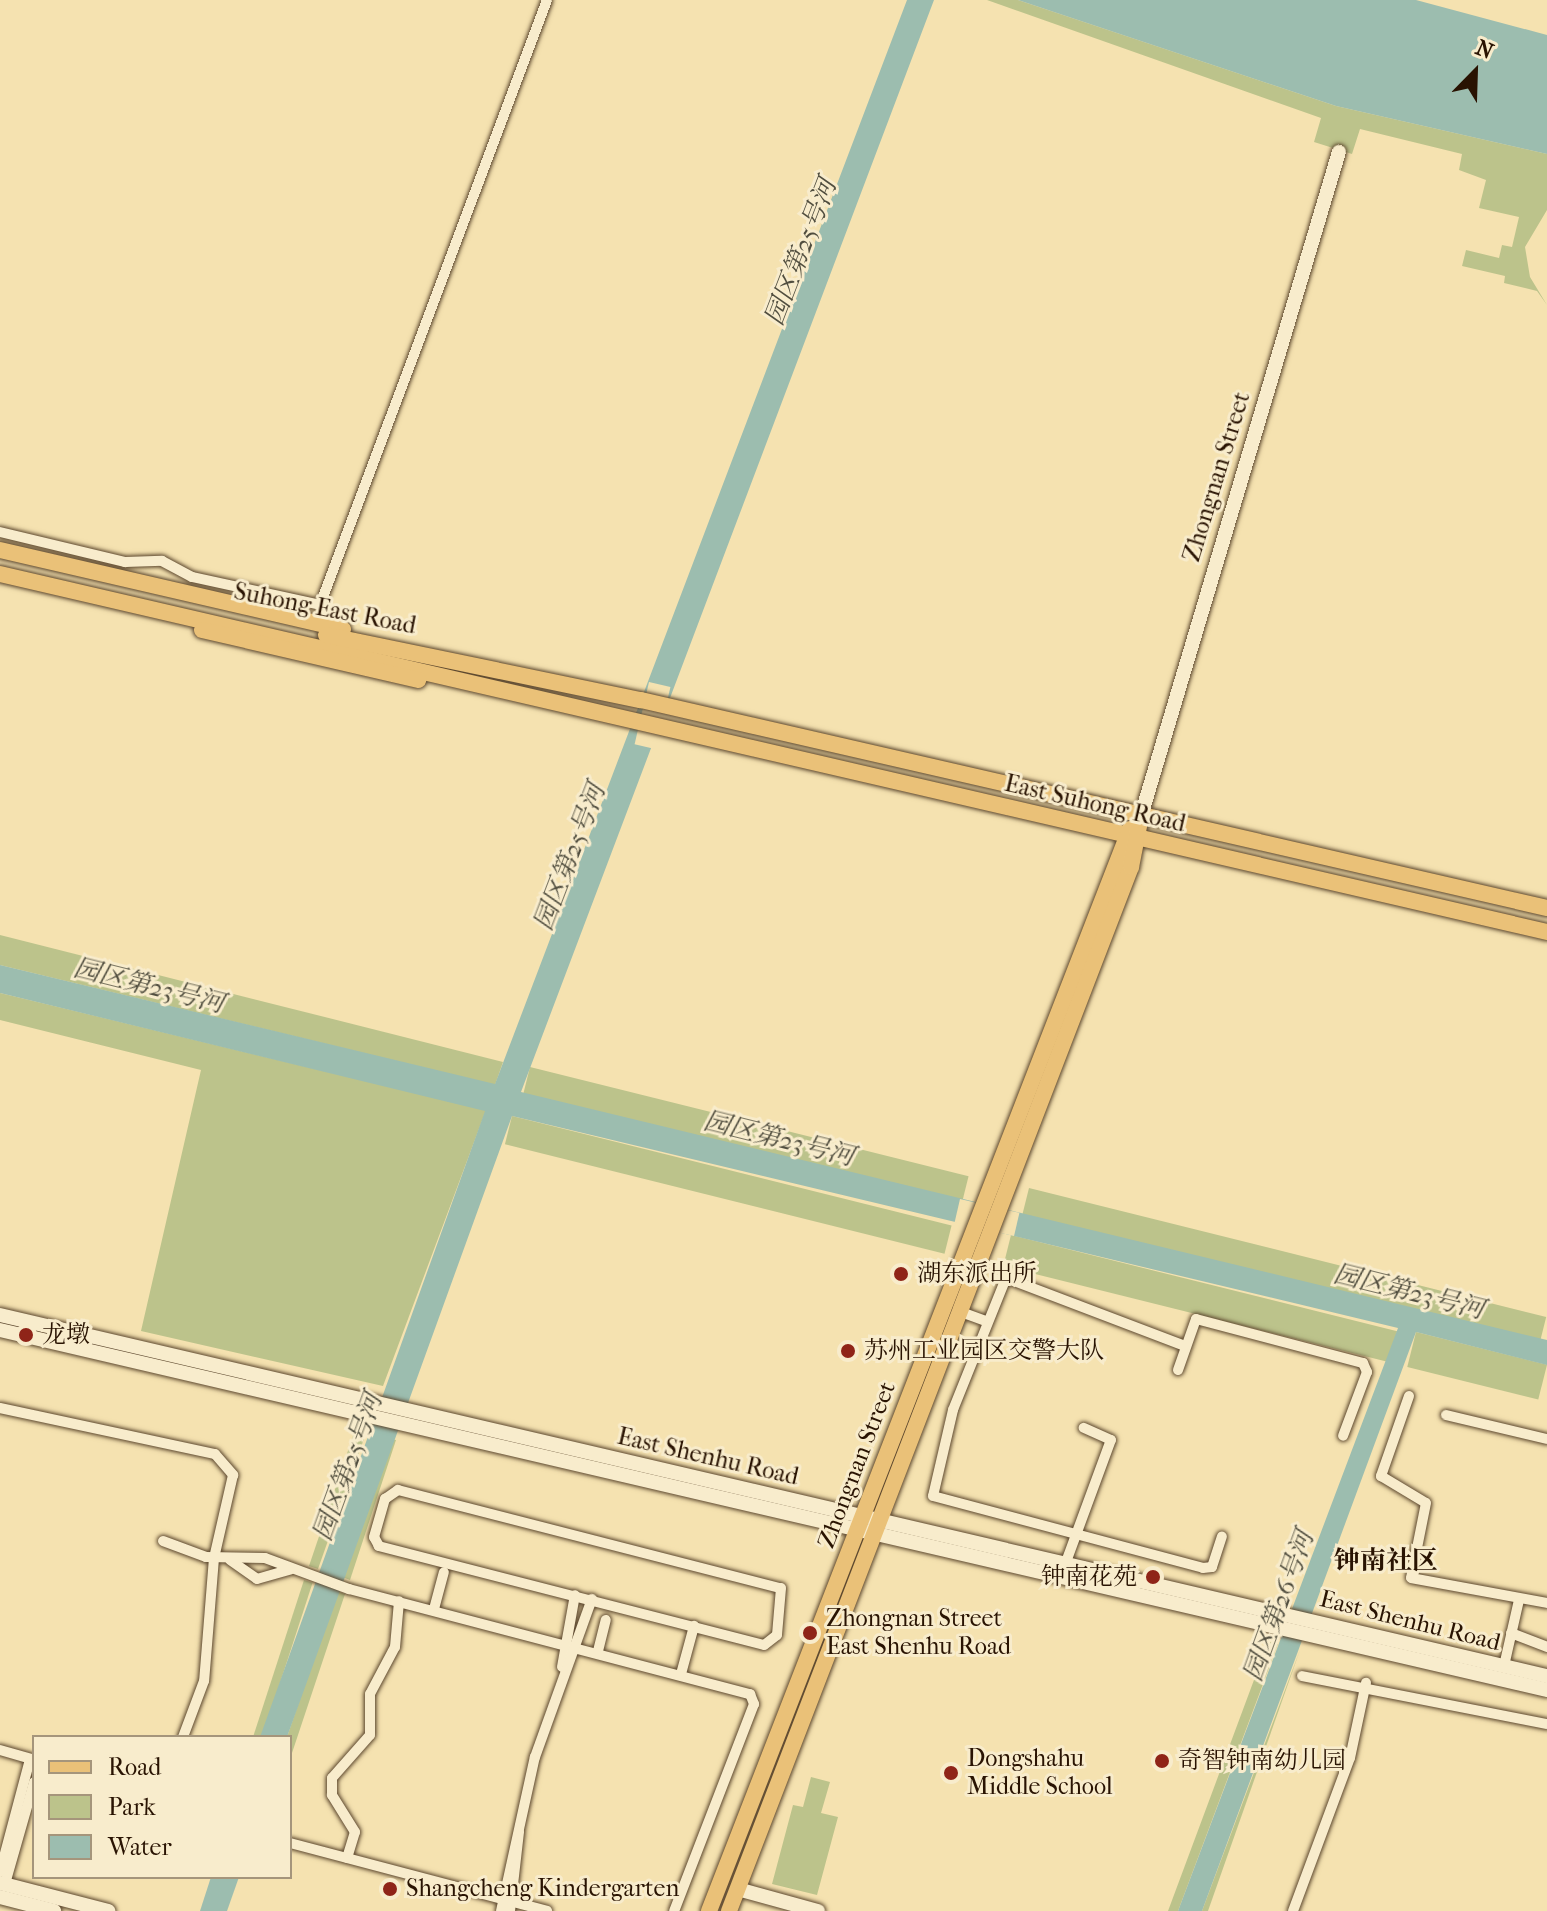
<!DOCTYPE html>
<meta charset="utf-8">
<style>
body{margin:0}
#map{position:relative;width:1547px;height:1911px;overflow:hidden;background:#f5e2b0;font-family:"IM FELL French Canon","Noto Serif SC",serif}
div>[style]{position:absolute}
[style*='--x']{left:calc(var(--x)*1px);top:calc(var(--y)*1px);width:calc(var(--w)*1px);rotate:calc(var(--a)*1deg)}
.green>*{inset:0;background:#bcc38b;transform-origin:0 0}
.water>*{inset:0;background:#9cbdaf}
.pier>*{inset:0;background:#f5e2b0;transform-origin:0 0}
.roads{filter:drop-shadow(0 0 2px #5c472e) drop-shadow(0 0 2px #5c472e)}
.street>*{height:10px;margin:-5px;padding:0 5px;transform-origin:5px;border-radius:5px;background:#f8eccc}
.secondary>*{height:14px;margin:-7px;padding:0 7px;transform-origin:7px;border-radius:7px;background:#f8eccc}
.primary>*{height:16px;margin:-8px;padding:0 8px;transform-origin:8px;border-radius:8px;background:#eac178}
.dots>*{width:22px;height:22px;translate:-50% -50%;box-sizing:border-box;border:4px solid #f8eccc;border-radius:50%}
span{translate:-50% -50%;white-space:nowrap;text-align:center;line-height:1.15;-webkit-text-stroke:6px #f8eccc;paint-order:stroke}
.street-label{font-size:24px;color:#291302}
.poi-label{font-size:24px;color:#291302}
.left{translate:0 -50%;text-align:left}
.right{translate:-100% -50%;text-align:right}
.water-label{font-size:26px;color:#514e3f;font-style:italic}
.neighbourhood-label{font-size:26px;color:#291302;font-weight:700}
.legend{position:absolute;left:32px;top:1735px;width:260px;height:144px;box-sizing:border-box;background:#f8eccc;border:2px solid #a5957b;margin:0;padding:10px 14px;list-style:none;font-size:24px;color:#291302}
.legend li{display:flex;align-items:center;gap:16px;height:40px}
.legend b{width:40px;border:2px solid #a5957b}
.north{position:absolute;left:1435px;top:32px;width:80px;height:80px;-webkit-text-stroke:6px #f8eccc;paint-order:stroke;rotate:23deg;font-size:22px;font-weight:700;line-height:32px;text-align:center;color:#291302}
.north::after{content:'';display:block;margin:auto;width:28px;height:36px;background:#291302;clip-path:polygon(50% 0,100% 100%,50% 72%,0 100%)}
</style>
<div id="map">
<div class="green">
<i style="clip-path:polygon(987px 0,1018px 0,1336px 106px,1547px 154px,1547px 210px,1525px 247px,1530px 277px,1547px 305px,1537px 291px,1504px 283px,1505px 276px,1462px 266px,1466px 250px,1499px 258px,1502px 245px,1512px 247px,1519px 217px,1479px 208px,1486px 180px,1459px 170px,1462px 154px,1360px 129px,1352px 154px,1314px 142px,1321px 118px)"></i>
<i style="clip-path:polygon(0 935px,503px 1062px,495px 1085px,0 965px)"></i>
<i style="clip-path:polygon(0 993px,486px 1110px,383px 1386px,141px 1331px,201px 1070px,0 1020px)"></i>
<i style="left:530px;top:1067px;width:452px;height:28px;rotate:14deg"></i>
<i style="left:512px;top:1116px;width:453px;height:29px;rotate:14deg"></i>
<i style="left:1029px;top:1188px;width:533px;height:27px;rotate:14deg"></i>
<i style="left:1011px;top:1235px;width:398px;height:32px;rotate:14deg"></i>
<i style="left:1416px;top:1332px;width:135px;height:36px;rotate:14deg"></i>
<i style="clip-path:polygon(355px 1430px,366px 1433px,318px 1569px,309px 1566px)"></i>
<i style="clip-path:polygon(390px 1439px,396px 1440px,350px 1580px,342px 1577px)"></i>
<i style="left:304px;top:1580px;width:9px;height:166px;rotate:18deg"></i>
<i style="clip-path:polygon(337px 1591px,345px 1594px,290px 1759px,287px 1737px)"></i>
<i style="clip-path:polygon(1251px 1637px,1278px 1644px,1178px 1911px,1168px 1911px,1267px 1645px)"></i>
<i style="clip-path:polygon(1300px 1650px,1208px 1911px,1202px 1911px)"></i>
<i style="clip-path:polygon(811px 1777px,830px 1782px,821px 1813px,838px 1817px,817px 1895px,772px 1884px,793px 1805px,803px 1807px)"></i>
</div>
<div class="water">
<i style="clip-path:polygon(907px 0,934px 0,521px 1092px,1547px 1340px,1547px 1365px,1416px 1332px,1202px 1911px,1178px 1911px,1398px 1328px,512px 1116px,287px 1737px,260px 1737px,485px 1111px,0 993px,0 965px,495px 1084px)"></i>
<i style="clip-path:polygon(1018px 0,1416px 0,1547px 35px,1547px 154px,1336px 106px)"></i>
<i style="clip-path:polygon(211px 1877px,239px 1877px,227px 1911px,200px 1911px)"></i>
</div>
<div class="pier">
<i style="left:649px;top:682px;width:22px;height:64px;rotate:13deg"></i>
<i style="left:960px;top:1199px;width:61px;height:24px;rotate:13deg"></i>
</div>
<div class="roads">
<div class="street">
<i style="--x:0;--y:532;--w:129;--a:13.5"></i>
<i style="--x:125;--y:562;--w:37;--a:-2"></i>
<i style="--x:162;--y:561;--w:34;--a:28"></i>
<i style="--x:192;--y:577;--w:131;--a:12.3"></i>
<i style="--x:320;--y:605;--w:646;--a:-69.43"></i>
<i style="--x:961;--y:1312;--w:27;--a:20"></i>
<i style="--x:1185;--y:1346;--w:191;--a:-159.2"></i>
<i style="--x:1006;--y:1278;--w:142;--a:111.9"></i>
<i style="--x:953;--y:1410;--w:88;--a:103.1"></i>
<i style="--x:933;--y:1496;--w:279;--a:14.9"></i>
<i style="--x:1203;--y:1568;--w:9;--a:-6"></i>
<i style="--x:1212;--y:1567;--w:32;--a:-72"></i>
<i style="--x:1178;--y:1370;--w:54;--a:-70.6"></i>
<i style="--x:1196;--y:1319;--w:173;--a:14.8"></i>
<i style="--x:1363;--y:1363;--w:10;--a:66"></i>
<i style="--x:1367;--y:1372;--w:68;--a:110.6"></i>
<i style="--x:1409;--y:1396;--w:85;--a:109.3"></i>
<i style="--x:1381;--y:1476;--w:52;--a:31"></i>
<i style="--x:1426;--y:1503;--w:76;--a:101.3"></i>
<i style="--x:1411;--y:1578;--w:138;--a:10.4"></i>
<i style="--x:0;--y:1408;--w:220;--a:12.1"></i>
<i style="--x:215;--y:1454;--w:28;--a:49"></i>
<i style="--x:233;--y:1475;--w:85;--a:102.9"></i>
<i style="--x:214;--y:1558;--w:123;--a:94.6"></i>
<i style="--x:204;--y:1681;--w:60;--a:110.6"></i>
<i style="--x:1446;--y:1415;--w:104;--a:13.4"></i>
<i style="--x:398;--y:1490;--w:395;--a:14.4"></i>
<i style="--x:781;--y:1588;--w:47;--a:94.9"></i>
<i style="--x:777;--y:1635;--w:16;--a:142"></i>
<i style="--x:764;--y:1645;--w:398;--a:-165.6"></i>
<i style="--x:379;--y:1546;--w:10;--a:-119"></i>
<i style="--x:374;--y:1537;--w:40;--a:-74"></i>
<i style="--x:385;--y:1499;--w:16;--a:-35"></i>
<i style="--x:163;--y:1541;--w:46;--a:20.4"></i>
<i style="--x:206;--y:1557;--w:59;--a:1"></i>
<i style="--x:265;--y:1558;--w:90;--a:20.3"></i>
<i style="--x:349;--y:1589;--w:415;--a:14.7"></i>
<i style="--x:750;--y:1694;--w:11;--a:68"></i>
<i style="--x:754;--y:1704;--w:222;--a:111.1"></i>
<i style="--x:230;--y:1560;--w:33;--a:35"></i>
<i style="--x:257;--y:1579;--w:35;--a:-16"></i>
<i style="--x:1066;--y:1562;--w:130;--a:-69.8"></i>
<i style="--x:1111;--y:1440;--w:30;--a:-156"></i>
<i style="--x:434;--y:1609;--w:38;--a:-75"></i>
<i style="--x:1511;--y:1633;--w:39;--a:21"></i>
<i style="--x:598;--y:1651;--w:32;--a:-76"></i>
<i style="--x:1504;--y:1666;--w:68;--a:-77.2"></i>
<i style="--x:562;--y:1667;--w:73;--a:-79.8"></i>
<i style="--x:681;--y:1674;--w:50;--a:-74.8"></i>
<i style="--x:1302;--y:1676;--w:250;--a:11.1"></i>
<i style="--x:0;--y:1750;--w:35;--a:16"></i>
<i style="--x:290;--y:1843;--w:266;--a:14.8"></i>
<i style="--x:347;--y:1858;--w:27;--a:-73"></i>
<i style="--x:355;--y:1832;--w:44;--a:-121.9"></i>
<i style="--x:332;--y:1795;--w:17;--a:-90"></i>
<i style="--x:332;--y:1778;--w:57;--a:-48.5"></i>
<i style="--x:370;--y:1735;--w:41;--a:-90"></i>
<i style="--x:370;--y:1694;--w:53;--a:-62"></i>
<i style="--x:395;--y:1647;--w:46;--a:-85"></i>
<i style="--x:0;--y:1872;--w:117;--a:-75.1"></i>
<i style="--x:5;--y:1884;--w:106;--a:-74.1"></i>
<i style="--x:501;--y:1911;--w:158;--a:-77.6"></i>
<i style="--x:535;--y:1757;--w:168;--a:-70.2"></i>
<i style="--x:510;--y:1911;--w:80;--a:-83.5"></i>
<i style="--x:1293;--y:1911;--w:163;--a:-69.6"></i>
<i style="--x:1350;--y:1758;--w:77;--a:-78"></i>
</div>
<div class="secondary">
<i style="--x:1141;--y:816;--w:693;--a:-73.4"></i>
<i style="--x:0;--y:1315;--w:1589;--a:13.14"></i>
<i style="--x:0;--y:1330;--w:1588;--a:13.1"></i>
<i style="--x:0;--y:1883;--w:112;--a:14.5"></i>
<i style="--x:738;--y:1889;--w:83;--a:15.4"></i>
<i style="--x:0;--y:1897;--w:56;--a:14.5"></i>
</div>
<div class="primary">
<i style="--x:0;--y:550;--w:352;--a:13"></i>
<i style="--x:0;--y:574;--w:1588;--a:13.03"></i>
<i style="--x:202;--y:630;--w:222;--a:13"></i>
<i style="--x:326;--y:635;--w:322;--a:11.7"></i>
<i style="--x:641;--y:700;--w:930;--a:12.93"></i>
<i style="--x:709;--y:1911;--w:1161;--a:-68.74"></i>
<i style="--x:729;--y:1911;--w:1119;--a:-68.94"></i>
<i style="--x:1131;--y:867;--w:52;--a:-78.9"></i>
</div>
</div>
<div class="dots">
<i style="left:901px;top:1274px;background:#8f2418"></i>
<i style="left:26px;top:1335px;background:#8f2418"></i>
<i style="left:848px;top:1351px;background:#8f2418"></i>
<i style="left:1153px;top:1577px;background:#8f2418"></i>
<i style="left:810px;top:1633px;background:#8f2418"></i>
<i style="left:1162px;top:1761px;background:#8f2418"></i>
<i style="left:951px;top:1773px;background:#8f2418"></i>
<i style="left:390px;top:1889px;background:#8f2418"></i>
</div>
<div class="street-label">
<span style="left:1217px;top:477px;rotate:-73deg">Zhongnan Street</span>
<span style="left:325px;top:609px;rotate:11deg">Suhong East Road</span>
<span style="left:1095px;top:804px;rotate:13deg">East Suhong Road</span>
<span style="left:708px;top:1457px;rotate:13deg">East Shenhu Road</span>
<span style="left:857px;top:1465px;rotate:-69deg">Zhongnan Street</span>
<span style="left:1410px;top:1621px;rotate:14deg">East Shenhu Road</span>
</div>
<div class="poi-label">
<span class="left" style="left:917px;top:1274px">湖东派出所</span>
<span class="left" style="left:42px;top:1335px">龙墩</span>
<span class="left" style="left:864px;top:1351px">苏州工业园区交警大队</span>
<span class="right" style="left:1137px;top:1577px">钟南花苑</span>
<span class="left" style="left:826px;top:1633px">Zhongnan Street<br>East Shenhu Road</span>
<span class="left" style="left:967px;top:1773px">Dongshahu<br>Middle School</span>
<span class="left" style="left:1178px;top:1761px">奇智钟南幼儿园</span>
<span class="left" style="left:406px;top:1889px">Shangcheng Kindergarten</span>
</div>
<div class="water-label">
<span style="left:801px;top:252px;rotate:-69deg">园区第25号河</span>
<span style="left:570px;top:857px;rotate:-69deg">园区第25号河</span>
<span style="left:149px;top:986px;rotate:14deg">园区第23号河</span>
<span style="left:779px;top:1139px;rotate:14deg">园区第23号河</span>
<span style="left:1409px;top:1292px;rotate:14deg">园区第23号河</span>
<span style="left:348px;top:1467px;rotate:-70deg">园区第25号河</span>
<span style="left:1279px;top:1606px;rotate:-70deg">园区第26号河</span>
</div>
<div class="neighbourhood-label">
<span style="left:1386px;top:1561px">钟南社区</span>
</div>
<ul class="legend">
<li><b style="height:10px;background:#eac178"></b>Road</li>
<li><b style="height:22px;background:#bcc38b"></b>Park</li>
<li><b style="height:22px;background:#9cbdaf"></b>Water</li>
</ul>
<div class="north">N</div>
</div>
